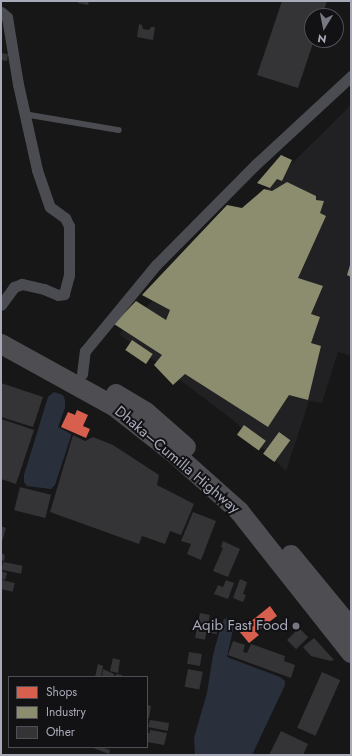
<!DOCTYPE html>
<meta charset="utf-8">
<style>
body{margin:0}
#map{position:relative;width:352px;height:756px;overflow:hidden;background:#171718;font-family:Jost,sans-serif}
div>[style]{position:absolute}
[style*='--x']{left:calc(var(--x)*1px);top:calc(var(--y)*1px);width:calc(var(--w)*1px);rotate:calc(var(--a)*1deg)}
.built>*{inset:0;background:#212124}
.water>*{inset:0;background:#29303b}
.shops>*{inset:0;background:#d6604d}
.industry>*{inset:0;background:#8c8c6e;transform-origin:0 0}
.building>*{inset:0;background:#343436;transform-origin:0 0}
.lane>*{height:5.5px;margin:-2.75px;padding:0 2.75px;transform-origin:2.75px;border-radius:2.75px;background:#4b4c51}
.street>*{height:11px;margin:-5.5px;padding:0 5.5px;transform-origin:5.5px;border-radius:5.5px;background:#4b4c51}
.highway>*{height:20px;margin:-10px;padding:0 10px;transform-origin:10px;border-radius:10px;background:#4e4e52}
.dots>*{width:11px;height:11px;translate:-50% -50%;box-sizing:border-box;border:2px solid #121114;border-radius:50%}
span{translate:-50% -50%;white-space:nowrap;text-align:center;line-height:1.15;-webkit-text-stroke:4px #121114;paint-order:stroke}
.street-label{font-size:15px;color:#a8aaba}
.poi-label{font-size:15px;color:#a8aaba}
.right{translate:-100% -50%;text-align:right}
.frame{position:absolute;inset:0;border:2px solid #a8aaba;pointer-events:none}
.legend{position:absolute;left:8px;top:676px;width:140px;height:72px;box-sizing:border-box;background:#121114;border:1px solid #4e4e56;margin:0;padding:5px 7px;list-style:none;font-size:12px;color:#a8aaba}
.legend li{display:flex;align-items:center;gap:8px;height:20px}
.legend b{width:20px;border:1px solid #4e4e56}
.north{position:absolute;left:304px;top:8px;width:40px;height:40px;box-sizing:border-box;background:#121114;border:1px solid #4e4e56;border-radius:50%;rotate:190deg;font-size:11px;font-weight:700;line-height:16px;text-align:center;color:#a8aaba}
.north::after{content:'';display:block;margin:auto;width:14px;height:18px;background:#757781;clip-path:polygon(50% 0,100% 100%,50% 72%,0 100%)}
</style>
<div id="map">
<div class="built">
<i style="clip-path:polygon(351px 105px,351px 356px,338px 352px,322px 403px,309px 401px,286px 471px,233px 420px,119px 334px)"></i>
</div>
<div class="water">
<i style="clip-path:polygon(54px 392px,63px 395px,65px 400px,65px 408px,58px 427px,71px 434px,71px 436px,55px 485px,51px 489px,27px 486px,24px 482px,24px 475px,48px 397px)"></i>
<i style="clip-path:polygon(227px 618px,233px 621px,234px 625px,227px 657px,280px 677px,285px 681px,285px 685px,252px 755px,195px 755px,194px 738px,207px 693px,213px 655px,221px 626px,224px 619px)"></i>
</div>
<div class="shops">
<i style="clip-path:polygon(77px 410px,88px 415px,83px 426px,90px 429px,86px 438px,61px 427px,68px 412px,75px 415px)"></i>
<i style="clip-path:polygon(270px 606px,277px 616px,256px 632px,259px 635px,249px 643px,239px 631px)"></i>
</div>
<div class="industry">
<i style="clip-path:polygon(281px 155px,292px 160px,282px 181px,277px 179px,270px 188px,257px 183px)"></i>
<i style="clip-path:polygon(287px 182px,316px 196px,316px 200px,324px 201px,320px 213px,326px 216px,298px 278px,323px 286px,311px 314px,320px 317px,311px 343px,321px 346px,308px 400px,289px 395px,268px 427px,185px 374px,173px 385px,154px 365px,162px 355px,114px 324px,136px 301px,166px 320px,170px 310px,142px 295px,227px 205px,242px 208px,264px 189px,272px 191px)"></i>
<i style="clip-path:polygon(351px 262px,351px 277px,347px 275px)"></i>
<i style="left:132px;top:340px;width:25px;height:12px;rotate:34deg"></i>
<i style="left:244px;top:425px;width:27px;height:12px;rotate:36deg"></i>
<i style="left:279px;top:432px;width:14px;height:27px;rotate:36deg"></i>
</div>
<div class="building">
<i style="clip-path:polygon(78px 1px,89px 1px,88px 5px,78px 3px)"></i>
<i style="clip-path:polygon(282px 1px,327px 1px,322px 16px,312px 16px,312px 40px,314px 40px,298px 88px,257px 75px)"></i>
<i style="clip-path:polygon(139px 24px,142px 25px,143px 29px,149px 30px,151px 27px,155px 27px,153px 40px,137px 37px)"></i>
<i style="clip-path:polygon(1px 53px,8px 54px,7px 61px,1px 60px)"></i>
<i style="clip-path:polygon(1px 383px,43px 397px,33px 427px,1px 417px)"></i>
<i style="clip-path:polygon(1px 419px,34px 430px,16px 484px,1px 479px)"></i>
<i style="clip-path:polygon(73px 435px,85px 441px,93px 437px,113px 445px,159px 475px,157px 485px,194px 504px,181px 535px,170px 531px,165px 544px,142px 536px,139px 544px,50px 512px)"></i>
<i style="left:20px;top:487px;width:32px;height:24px;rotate:14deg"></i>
<i style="clip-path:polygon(193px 512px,216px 521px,201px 560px,187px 554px,191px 544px,181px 541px)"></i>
<i style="clip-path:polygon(1px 526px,6px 528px,1px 545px)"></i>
<i style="clip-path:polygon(223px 541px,240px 549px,228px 577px,213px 571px,223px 548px,221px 547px)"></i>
<i style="clip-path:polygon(1px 553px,5px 555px,4px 561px,1px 560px)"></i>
<i style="left:3px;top:562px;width:20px;height:8px;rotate:11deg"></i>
<i style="clip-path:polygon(1px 571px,7px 573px,5px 580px,1px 579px)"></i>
<i style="clip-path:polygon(240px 579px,247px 582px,243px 594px,246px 595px,243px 602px,233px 598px)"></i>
<i style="left:2px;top:580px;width:13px;height:9px;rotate:13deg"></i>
<i style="clip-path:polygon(226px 580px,234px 583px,228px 599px,214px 594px,218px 585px,223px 587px)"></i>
<i style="left:200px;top:613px;width:10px;height:12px;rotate:11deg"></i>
<i style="left:210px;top:623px;width:8px;height:10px;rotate:7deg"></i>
<i style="left:197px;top:628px;width:10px;height:10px;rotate:11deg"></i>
<i style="left:299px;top:628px;width:13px;height:17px;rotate:45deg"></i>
<i style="clip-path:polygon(314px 638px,334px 660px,331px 661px,311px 656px,303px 647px)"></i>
<i style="clip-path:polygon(233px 641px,245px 645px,243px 652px,247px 653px,251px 644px,285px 656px,284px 661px,295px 665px,291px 678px,228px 655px)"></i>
<i style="left:189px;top:652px;width:13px;height:12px;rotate:9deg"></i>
<i style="clip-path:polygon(113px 658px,120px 660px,118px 673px,110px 671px)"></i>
<i style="clip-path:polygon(98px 664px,103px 666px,101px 677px,95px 677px)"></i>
<i style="clip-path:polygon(103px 669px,114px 674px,114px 677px,102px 677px)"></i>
<i style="left:188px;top:669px;width:15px;height:18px;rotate:11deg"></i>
<i style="left:322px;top:672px;width:20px;height:61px;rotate:24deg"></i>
<i style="clip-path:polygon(116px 674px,122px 675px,121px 677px,115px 677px)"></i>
<i style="clip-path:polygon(147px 705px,151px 706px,149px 718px,147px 718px)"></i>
<i style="clip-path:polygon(150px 720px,169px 723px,168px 731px,148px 727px)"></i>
<i style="clip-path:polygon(150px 730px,167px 733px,164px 745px,147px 742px,147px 733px,150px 733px)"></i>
<i style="clip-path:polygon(281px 731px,308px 744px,303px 755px,269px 755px)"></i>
<i style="clip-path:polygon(91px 747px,101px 747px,110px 750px,109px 754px)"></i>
</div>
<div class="lane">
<i style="--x:24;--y:114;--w:96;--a:9.6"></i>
</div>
<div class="street">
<i style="--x:1;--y:12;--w:8;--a:40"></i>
<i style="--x:7;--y:17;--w:68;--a:80.7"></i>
<i style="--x:18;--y:84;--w:88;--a:77.5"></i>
<i style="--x:37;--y:170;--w:39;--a:71"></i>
<i style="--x:50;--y:207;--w:19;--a:36"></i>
<i style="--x:65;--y:218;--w:9;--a:63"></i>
<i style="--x:69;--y:226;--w:49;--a:90"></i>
<i style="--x:69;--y:275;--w:20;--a:105"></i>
<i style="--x:64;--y:294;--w:6;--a:171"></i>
<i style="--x:58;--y:295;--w:15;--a:-157"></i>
<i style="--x:44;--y:289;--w:23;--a:-167"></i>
<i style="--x:22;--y:284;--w:9;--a:159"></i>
<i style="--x:14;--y:287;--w:22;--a:126"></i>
<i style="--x:82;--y:374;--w:23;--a:-83"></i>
<i style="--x:85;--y:351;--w:112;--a:-50.5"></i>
<i style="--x:156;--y:265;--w:141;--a:-45.3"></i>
<i style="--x:255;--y:165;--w:131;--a:-42.8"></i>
</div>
<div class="highway">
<i style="--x:1;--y:344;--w:130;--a:28.9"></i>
<i style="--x:115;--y:407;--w:76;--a:38.1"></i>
<i style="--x:175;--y:454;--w:86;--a:41.7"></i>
<i style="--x:239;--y:511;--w:181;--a:51.7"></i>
<i style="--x:116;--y:394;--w:35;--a:31"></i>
<i style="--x:146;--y:412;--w:53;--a:41.2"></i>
<i style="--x:291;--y:555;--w:94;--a:50.6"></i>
</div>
<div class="dots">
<i style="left:296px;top:626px;background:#757781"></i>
</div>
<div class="street-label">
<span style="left:177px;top:460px;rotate:40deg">Dhaka–Cumilla Highway</span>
</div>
<div class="poi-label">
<span class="right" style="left:288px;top:626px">Aqib Fast Food</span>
</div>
<div class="frame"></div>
<ul class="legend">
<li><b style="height:11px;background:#d6604d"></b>Shops</li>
<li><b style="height:11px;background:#8c8c6e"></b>Industry</li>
<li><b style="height:11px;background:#343436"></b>Other</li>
</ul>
<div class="north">N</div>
</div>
